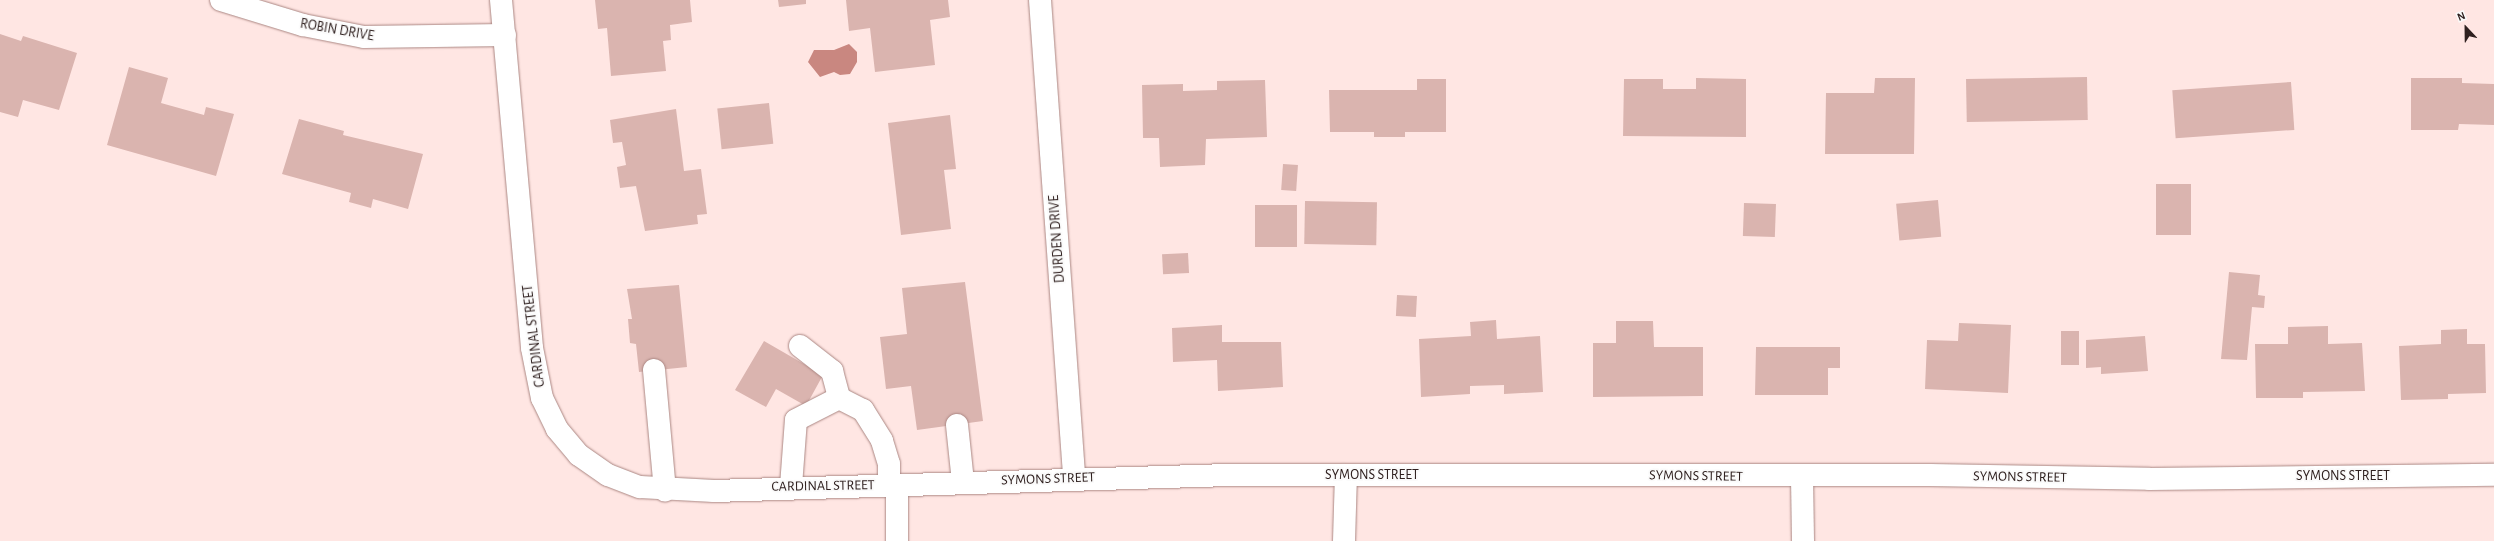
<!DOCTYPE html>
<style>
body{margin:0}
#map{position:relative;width:2494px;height:541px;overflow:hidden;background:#ffe6e3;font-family:"Alegreya Sans",sans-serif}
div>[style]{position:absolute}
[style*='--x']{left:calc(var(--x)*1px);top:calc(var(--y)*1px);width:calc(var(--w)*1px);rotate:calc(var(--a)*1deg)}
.water>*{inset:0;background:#c98780}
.building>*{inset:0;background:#dab4af;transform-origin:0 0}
.roads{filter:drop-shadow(0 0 1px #ab8783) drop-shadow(0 0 1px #ab8783)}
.minor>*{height:22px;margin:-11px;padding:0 11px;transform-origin:11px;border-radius:11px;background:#fff}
span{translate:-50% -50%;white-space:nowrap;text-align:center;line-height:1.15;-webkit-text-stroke:3.5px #fafafa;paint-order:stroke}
.street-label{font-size:14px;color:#2f201f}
.north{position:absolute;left:2446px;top:8px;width:40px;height:40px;-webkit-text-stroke:3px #fafafa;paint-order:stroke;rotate:338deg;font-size:11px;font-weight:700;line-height:16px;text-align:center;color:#2f201f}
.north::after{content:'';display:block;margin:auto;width:14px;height:18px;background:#2f201f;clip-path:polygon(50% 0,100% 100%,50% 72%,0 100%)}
</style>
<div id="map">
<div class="water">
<i style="clip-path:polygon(849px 44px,857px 52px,857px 62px,850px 74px,840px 75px,834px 72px,820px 77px,808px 62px,814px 50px,834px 50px)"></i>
</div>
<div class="building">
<i style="clip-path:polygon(595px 0,690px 0,692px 22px,670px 25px,671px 40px,663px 41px,666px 71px,611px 76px,607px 28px,598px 29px)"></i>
<i style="clip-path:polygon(778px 0,806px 0,806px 4px,779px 7px)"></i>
<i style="clip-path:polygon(846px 0,948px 0,950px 17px,930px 20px,935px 65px,875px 72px,870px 28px,849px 31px)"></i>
<i style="clip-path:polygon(0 34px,21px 41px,23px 36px,77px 53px,59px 110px,23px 100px,18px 117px,0 112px)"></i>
<i style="clip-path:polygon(129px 67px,168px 78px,161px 103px,204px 115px,206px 107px,234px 114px,216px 176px,107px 145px)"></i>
<i style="left:2087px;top:77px;width:43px;height:121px;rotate:89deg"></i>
<i style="clip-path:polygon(1696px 78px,1746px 79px,1746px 137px,1623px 136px,1624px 79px,1663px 79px,1663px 89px,1696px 89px)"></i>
<i style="clip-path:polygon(1875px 78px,1915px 78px,1914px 154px,1825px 154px,1826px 93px,1874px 93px)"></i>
<i style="clip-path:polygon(2411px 78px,2462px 78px,2462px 83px,2494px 84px,2494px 125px,2459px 124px,2458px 130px,2411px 130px)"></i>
<i style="clip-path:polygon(1417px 79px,1446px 79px,1446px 132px,1405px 132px,1405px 137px,1374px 137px,1374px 132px,1330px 132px,1329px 90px,1417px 90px)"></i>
<i style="clip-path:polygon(1265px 80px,1267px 137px,1206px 139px,1205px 165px,1160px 167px,1159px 138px,1143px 138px,1142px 85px,1183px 84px,1183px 91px,1217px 90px,1217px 81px)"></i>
<i style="left:2291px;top:82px;width:48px;height:119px;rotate:86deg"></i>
<i style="left:769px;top:103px;width:41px;height:52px;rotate:84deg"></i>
<i style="clip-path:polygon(676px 109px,684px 171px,701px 169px,707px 214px,697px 215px,698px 224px,645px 231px,636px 186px,620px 188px,617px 167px,626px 165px,622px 142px,613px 143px,610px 120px)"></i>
<i style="clip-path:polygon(950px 115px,956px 169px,944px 170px,951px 229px,901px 235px,888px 123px)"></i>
<i style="clip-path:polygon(299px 119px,344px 131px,343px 135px,423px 154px,408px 209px,373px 199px,371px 208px,349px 202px,351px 193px,282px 174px)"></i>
<i style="left:1283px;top:164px;width:15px;height:26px;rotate:4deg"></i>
<i style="left:2191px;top:184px;width:51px;height:35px;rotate:90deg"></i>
<i style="left:1938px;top:200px;width:37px;height:42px;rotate:85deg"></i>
<i style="left:1305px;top:201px;width:72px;height:43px;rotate:1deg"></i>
<i style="left:1744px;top:203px;width:32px;height:33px;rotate:2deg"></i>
<i style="left:1255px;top:205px;width:42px;height:42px"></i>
<i style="left:1188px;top:253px;width:20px;height:26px;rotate:87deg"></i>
<i style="clip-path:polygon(2229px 272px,2260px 275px,2258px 295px,2265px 296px,2264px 308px,2252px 307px,2247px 360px,2221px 359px)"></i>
<i style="clip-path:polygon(965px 282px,983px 421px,917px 430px,911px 386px,886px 389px,880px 337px,907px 334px,902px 288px)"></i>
<i style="clip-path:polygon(679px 285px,687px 367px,639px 372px,636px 344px,630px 343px,628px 319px,632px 319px,627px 289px)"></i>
<i style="left:1397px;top:295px;width:20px;height:21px;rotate:3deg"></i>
<i style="clip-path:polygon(1496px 320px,1497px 339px,1540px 336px,1543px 392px,1504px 394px,1504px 385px,1470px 386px,1470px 394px,1421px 397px,1419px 339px,1471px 336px,1470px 322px)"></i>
<i style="clip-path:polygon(1616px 321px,1653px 321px,1654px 347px,1703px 347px,1703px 396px,1593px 397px,1593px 343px,1616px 343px)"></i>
<i style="clip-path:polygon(1959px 323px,2011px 325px,2008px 393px,1925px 389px,1927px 340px,1958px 341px)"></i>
<i style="clip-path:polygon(1222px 325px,1222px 342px,1281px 342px,1283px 387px,1218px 391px,1217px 360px,1173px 362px,1172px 328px)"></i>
<i style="clip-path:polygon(2328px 326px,2328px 344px,2362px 343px,2365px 391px,2303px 392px,2303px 398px,2256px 398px,2255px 344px,2288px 344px,2288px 327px)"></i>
<i style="clip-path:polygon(2467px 329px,2467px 344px,2485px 344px,2486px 393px,2448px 394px,2448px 399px,2401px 400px,2399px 346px,2441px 344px,2441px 330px)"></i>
<i style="left:2061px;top:331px;width:18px;height:34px"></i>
<i style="clip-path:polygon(2145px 336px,2148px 371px,2101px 374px,2101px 367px,2086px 368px,2086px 340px)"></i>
<i style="clip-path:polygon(764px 341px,823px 375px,806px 406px,776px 389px,766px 407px,735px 390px)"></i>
<i style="clip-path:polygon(1756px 347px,1840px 347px,1840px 368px,1828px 368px,1828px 395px,1755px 395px)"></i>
</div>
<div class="roads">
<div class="minor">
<i style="--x:221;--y:0;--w:86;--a:17"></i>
<i style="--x:303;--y:25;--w:62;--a:11.1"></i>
<i style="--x:364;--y:37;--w:141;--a:-0.8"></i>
<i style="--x:501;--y:0;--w:349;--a:84.9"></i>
<i style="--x:532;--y:348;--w:51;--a:78.7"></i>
<i style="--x:542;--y:398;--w:34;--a:64"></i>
<i style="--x:557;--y:429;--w:34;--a:50"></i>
<i style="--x:579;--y:455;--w:35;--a:35"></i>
<i style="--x:608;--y:475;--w:34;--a:21"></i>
<i style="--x:640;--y:487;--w:74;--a:3.1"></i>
<i style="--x:714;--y:491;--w:515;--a:-1.78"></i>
<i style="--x:1229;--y:475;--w:701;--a:0"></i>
<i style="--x:1930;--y:475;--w:219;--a:1"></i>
<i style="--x:2149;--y:479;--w:345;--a:-0.7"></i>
<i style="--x:1040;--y:0;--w:478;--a:85.9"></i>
<i style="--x:800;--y:346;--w:41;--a:38"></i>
<i style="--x:832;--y:371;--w:28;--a:75"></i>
<i style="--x:654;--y:370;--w:121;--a:84.8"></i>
<i style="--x:957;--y:425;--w:57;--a:84"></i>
<i style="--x:1802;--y:477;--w:64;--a:89.1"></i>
<i style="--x:897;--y:485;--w:56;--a:90"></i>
<i style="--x:791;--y:486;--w:66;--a:-85.7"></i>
<i style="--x:796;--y:420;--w:48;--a:-27.1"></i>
<i style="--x:839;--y:398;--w:27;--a:27"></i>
<i style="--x:863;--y:410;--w:36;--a:58"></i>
<i style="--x:882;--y:441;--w:24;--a:73"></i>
<i style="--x:889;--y:464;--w:21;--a:90"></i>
<i style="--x:1344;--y:541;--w:66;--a:-88.3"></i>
</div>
</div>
<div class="street-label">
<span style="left:337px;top:30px;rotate:10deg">ROBIN DRIVE</span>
<span style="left:1057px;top:239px;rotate:-94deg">DURDEN DRIVE</span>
<span style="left:534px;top:336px;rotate:-97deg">CARDINAL STREET</span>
<span style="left:1372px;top:475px">SYMONS STREET</span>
<span style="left:1696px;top:476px;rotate:1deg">SYMONS STREET</span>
<span style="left:2343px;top:476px">SYMONS STREET</span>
<span style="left:2020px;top:477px;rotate:1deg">SYMONS STREET</span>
<span style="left:1048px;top:479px;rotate:-2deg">SYMONS STREET</span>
<span style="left:823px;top:486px;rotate:-1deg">CARDINAL STREET</span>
</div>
<div class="north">N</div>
</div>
